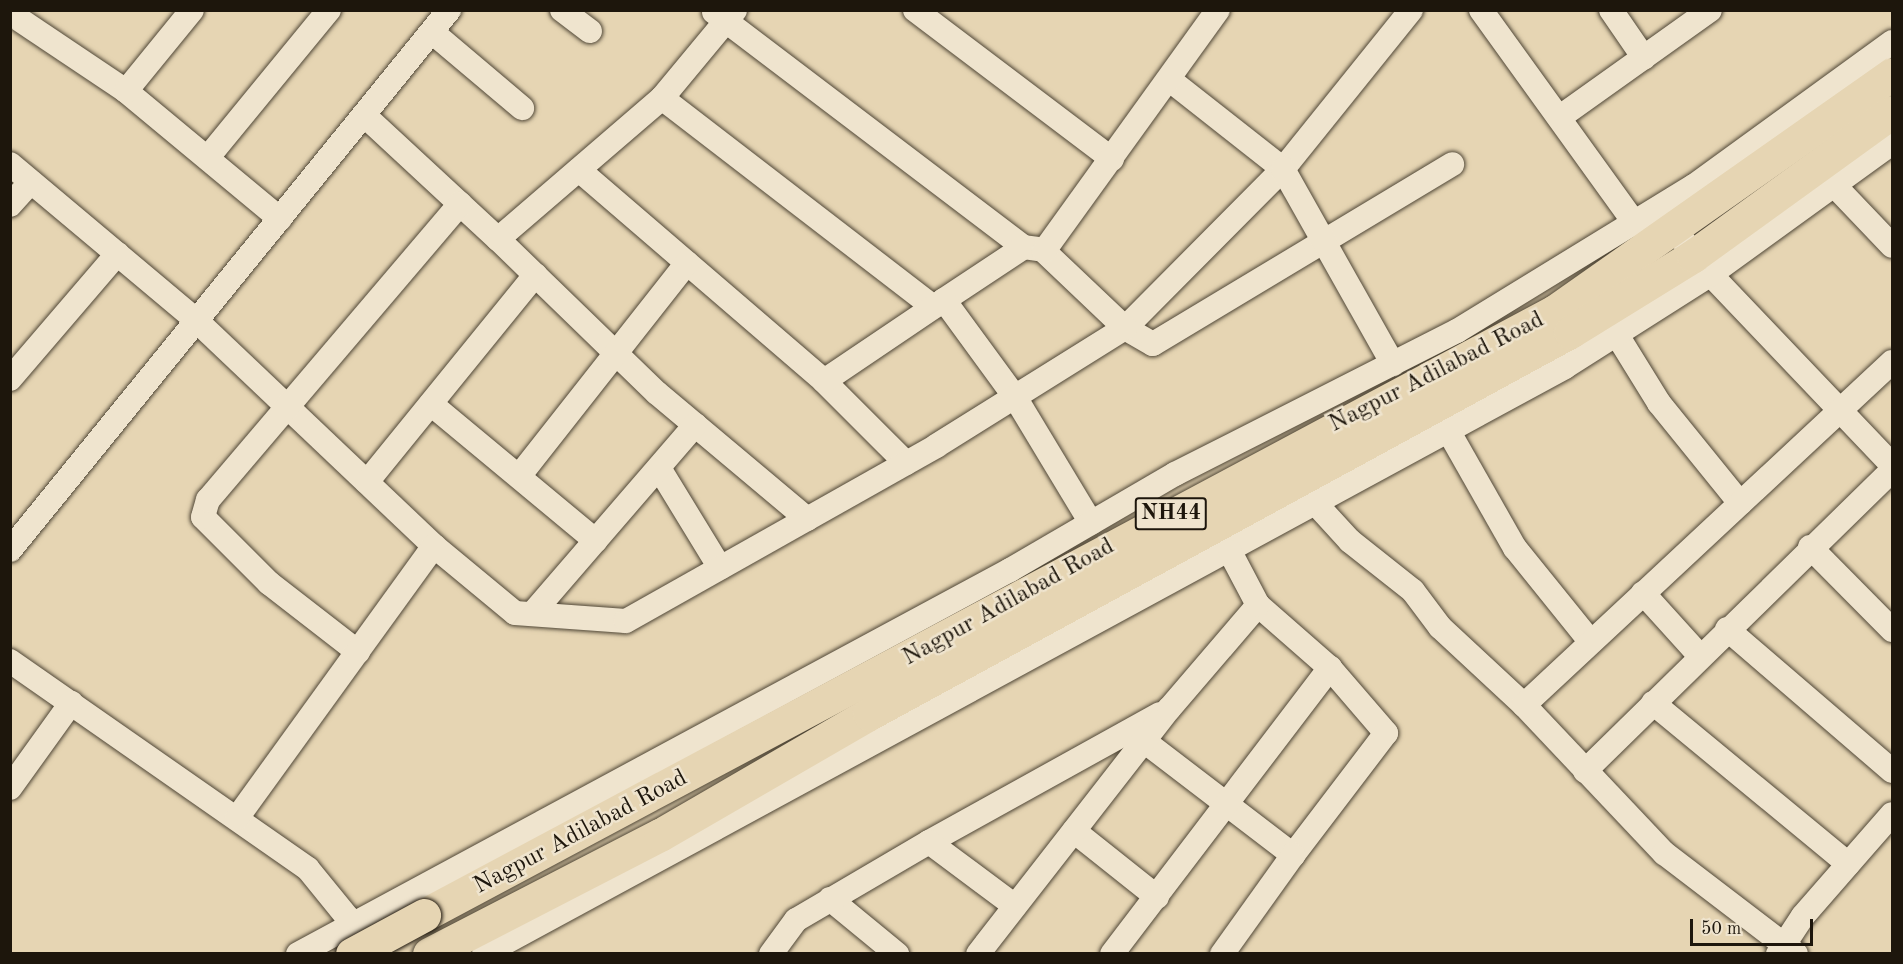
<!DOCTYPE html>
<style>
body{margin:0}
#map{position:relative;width:1903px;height:964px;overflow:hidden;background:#e6d5b3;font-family:"Old Standard TT",serif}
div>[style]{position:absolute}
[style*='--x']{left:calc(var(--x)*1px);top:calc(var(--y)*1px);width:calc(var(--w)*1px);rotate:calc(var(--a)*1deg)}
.roads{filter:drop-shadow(0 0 2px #4f4636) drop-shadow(0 0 2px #4f4636)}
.minor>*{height:24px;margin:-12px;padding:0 12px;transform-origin:12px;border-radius:12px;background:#efe4ce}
.highway>*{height:33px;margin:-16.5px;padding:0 16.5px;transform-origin:16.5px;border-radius:16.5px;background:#e6d5b3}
.bridges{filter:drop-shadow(0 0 2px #1d160c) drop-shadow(0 0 2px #1d160c)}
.highway-bridge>*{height:33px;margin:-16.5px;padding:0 16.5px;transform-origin:16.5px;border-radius:16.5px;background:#e6d5b3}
span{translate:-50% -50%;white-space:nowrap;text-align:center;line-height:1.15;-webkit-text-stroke:5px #efe4ce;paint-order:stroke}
.shield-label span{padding:2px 4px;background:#efe4ce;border:2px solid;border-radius:4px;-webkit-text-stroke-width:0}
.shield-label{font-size:22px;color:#1d160c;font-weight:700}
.street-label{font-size:24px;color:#1d160c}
.frame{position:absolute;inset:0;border:12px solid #1d160c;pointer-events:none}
.scale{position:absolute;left:1690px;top:919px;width:123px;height:27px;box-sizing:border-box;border:3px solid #1d160c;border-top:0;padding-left:8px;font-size:18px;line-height:21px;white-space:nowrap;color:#1d160c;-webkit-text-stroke:4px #efe4ce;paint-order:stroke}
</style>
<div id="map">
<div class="roads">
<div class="minor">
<i style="--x:562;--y:10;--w:35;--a:37"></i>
<i style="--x:735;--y:10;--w:114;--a:129.7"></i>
<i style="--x:662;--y:98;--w:342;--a:37.6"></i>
<i style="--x:915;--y:10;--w:247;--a:37.1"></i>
<i style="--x:1411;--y:10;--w:204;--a:128.8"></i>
<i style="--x:1283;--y:169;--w:224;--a:134.8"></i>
<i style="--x:1125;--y:328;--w:32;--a:30"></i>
<i style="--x:1153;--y:344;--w:349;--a:-31"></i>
<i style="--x:1481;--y:10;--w:265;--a:54.2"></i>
<i style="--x:1611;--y:10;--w:58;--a:55.5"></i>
<i style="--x:714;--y:12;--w:389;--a:37.2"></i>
<i style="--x:20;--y:20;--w:128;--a:33.8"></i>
<i style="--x:126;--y:91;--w:200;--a:39.7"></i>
<i style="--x:432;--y:32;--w:118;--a:40.2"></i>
<i style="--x:1170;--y:80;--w:144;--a:38.2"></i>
<i style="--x:1283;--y:169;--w:224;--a:60.6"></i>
<i style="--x:126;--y:91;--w:104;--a:-50.8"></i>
<i style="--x:364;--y:115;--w:183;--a:42.8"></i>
<i style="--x:498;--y:239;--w:216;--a:-40.7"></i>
<i style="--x:1560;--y:117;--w:184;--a:-35.5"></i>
<i style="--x:209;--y:156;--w:189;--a:-50.6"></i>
<i style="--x:10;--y:164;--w:246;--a:40"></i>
<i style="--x:198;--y:322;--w:325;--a:43.5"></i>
<i style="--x:579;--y:170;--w:323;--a:40.7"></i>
<i style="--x:1834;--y:185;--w:84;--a:46.4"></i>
<i style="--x:10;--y:205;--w:31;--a:-48"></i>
<i style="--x:1666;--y:213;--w:51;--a:57.9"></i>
<i style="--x:1693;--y:256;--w:289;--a:46.4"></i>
<i style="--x:498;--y:239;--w:221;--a:44.1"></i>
<i style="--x:657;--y:393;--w:196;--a:40"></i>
<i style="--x:1038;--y:249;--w:14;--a:-172"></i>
<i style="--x:1024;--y:247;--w:96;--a:146.5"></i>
<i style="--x:944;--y:300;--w:120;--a:53.8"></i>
<i style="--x:1015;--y:397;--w:147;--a:58.9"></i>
<i style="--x:1617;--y:335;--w:80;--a:58.3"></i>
<i style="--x:1659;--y:403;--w:129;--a:51"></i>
<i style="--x:10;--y:379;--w:165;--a:-49.4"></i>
<i style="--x:431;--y:404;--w:214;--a:39.7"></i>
<i style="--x:1449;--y:432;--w:133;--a:60.4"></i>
<i style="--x:1515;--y:548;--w:119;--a:51.1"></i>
<i style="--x:906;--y:463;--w:116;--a:-135"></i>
<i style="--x:824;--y:381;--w:145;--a:-34"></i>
<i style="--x:659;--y:468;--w:117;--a:58.6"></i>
<i style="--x:520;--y:475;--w:270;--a:-51.8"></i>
<i style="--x:367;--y:482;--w:267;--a:-50.9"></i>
<i style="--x:1317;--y:505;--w:49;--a:47.5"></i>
<i style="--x:1350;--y:541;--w:80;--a:38.4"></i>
<i style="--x:1413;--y:591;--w:45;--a:53.1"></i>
<i style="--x:1440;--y:627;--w:115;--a:42.9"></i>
<i style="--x:1524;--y:705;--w:204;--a:46.6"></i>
<i style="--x:1664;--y:853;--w:166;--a:37.4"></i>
<i style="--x:1810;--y:547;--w:117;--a:45.3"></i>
<i style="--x:10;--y:550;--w:696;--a:-50.89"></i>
<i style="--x:1643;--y:593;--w:85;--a:47.9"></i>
<i style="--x:1258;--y:605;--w:96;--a:41.2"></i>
<i style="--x:1330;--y:668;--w:86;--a:49.3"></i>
<i style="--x:1386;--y:733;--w:153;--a:127.3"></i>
<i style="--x:532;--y:614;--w:250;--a:-49.2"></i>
<i style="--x:1727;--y:629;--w:218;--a:40.7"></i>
<i style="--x:358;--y:652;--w:113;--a:-142.2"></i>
<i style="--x:269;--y:583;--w:93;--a:-135"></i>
<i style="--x:203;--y:517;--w:18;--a:-74"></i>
<i style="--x:208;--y:500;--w:389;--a:-49.6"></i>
<i style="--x:10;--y:661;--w:363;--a:34.9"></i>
<i style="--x:308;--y:869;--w:63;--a:50.8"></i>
<i style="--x:348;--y:918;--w:23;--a:70"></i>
<i style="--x:1653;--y:703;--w:253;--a:39.5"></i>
<i style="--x:1524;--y:705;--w:503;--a:-42.99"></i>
<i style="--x:1144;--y:741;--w:188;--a:37.4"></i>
<i style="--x:1293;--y:855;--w:122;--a:125.6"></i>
<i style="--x:1585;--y:771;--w:430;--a:-44.4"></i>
<i style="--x:10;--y:788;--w:105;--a:-54.3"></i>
<i style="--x:237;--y:818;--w:336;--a:-54.1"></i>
<i style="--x:434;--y:546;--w:105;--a:39.6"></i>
<i style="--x:515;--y:613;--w:111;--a:4.1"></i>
<i style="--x:626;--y:621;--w:356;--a:-29.4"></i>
<i style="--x:936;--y:446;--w:223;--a:-32"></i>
<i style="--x:1125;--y:328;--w:112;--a:-136.5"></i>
<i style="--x:1044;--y:251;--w:297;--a:-54.2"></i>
<i style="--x:1074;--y:831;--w:106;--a:38.5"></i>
<i style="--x:929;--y:842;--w:264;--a:-29"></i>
<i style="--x:830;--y:899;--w:87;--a:39.4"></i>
<i style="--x:298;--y:954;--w:809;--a:-28.34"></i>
<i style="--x:1010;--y:570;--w:191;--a:-30.2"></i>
<i style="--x:1175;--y:474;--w:316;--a:-26.9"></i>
<i style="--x:1457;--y:331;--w:278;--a:-31.5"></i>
<i style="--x:1694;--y:186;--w:245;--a:-36"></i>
<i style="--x:484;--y:954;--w:1230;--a:-28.5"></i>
<i style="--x:1565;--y:367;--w:173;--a:-32.5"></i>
<i style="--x:1711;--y:274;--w:223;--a:-35.9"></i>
<i style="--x:771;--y:954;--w:42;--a:-53.7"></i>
<i style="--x:796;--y:920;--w:154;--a:-30.4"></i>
<i style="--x:929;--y:842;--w:107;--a:36.7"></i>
<i style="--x:978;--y:954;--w:311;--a:-52.1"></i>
<i style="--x:1169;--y:709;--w:137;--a:-49.4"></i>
<i style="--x:1258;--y:605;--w:60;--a:-117.8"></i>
<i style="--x:1112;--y:954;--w:360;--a:-52.7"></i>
<i style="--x:1778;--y:954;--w:45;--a:-56.7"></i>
<i style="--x:1803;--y:916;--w:135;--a:-48.9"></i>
</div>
<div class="highway">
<i style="--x:424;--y:915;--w:1282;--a:-28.1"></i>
<i style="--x:1555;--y:311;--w:412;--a:-35.1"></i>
<i style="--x:429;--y:954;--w:260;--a:-27.3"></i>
<i style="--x:660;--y:835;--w:241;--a:-30.1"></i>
<i style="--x:869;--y:714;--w:798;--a:-28.59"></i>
<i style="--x:1570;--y:332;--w:145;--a:-31.7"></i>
<i style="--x:1693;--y:256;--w:246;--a:-35.9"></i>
</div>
</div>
<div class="bridges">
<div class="highway-bridge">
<i style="--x:352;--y:954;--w:82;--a:-28.4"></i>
</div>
</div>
<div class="shield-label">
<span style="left:1171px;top:514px">NH44</span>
</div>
<div class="street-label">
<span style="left:1437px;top:373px;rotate:-27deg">Nagpur Adilabad Road</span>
<span style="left:1009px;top:603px;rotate:-29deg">Nagpur Adilabad Road</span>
<span style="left:581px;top:833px;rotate:-28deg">Nagpur Adilabad Road</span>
</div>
<div class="frame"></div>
<div class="scale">50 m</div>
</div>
